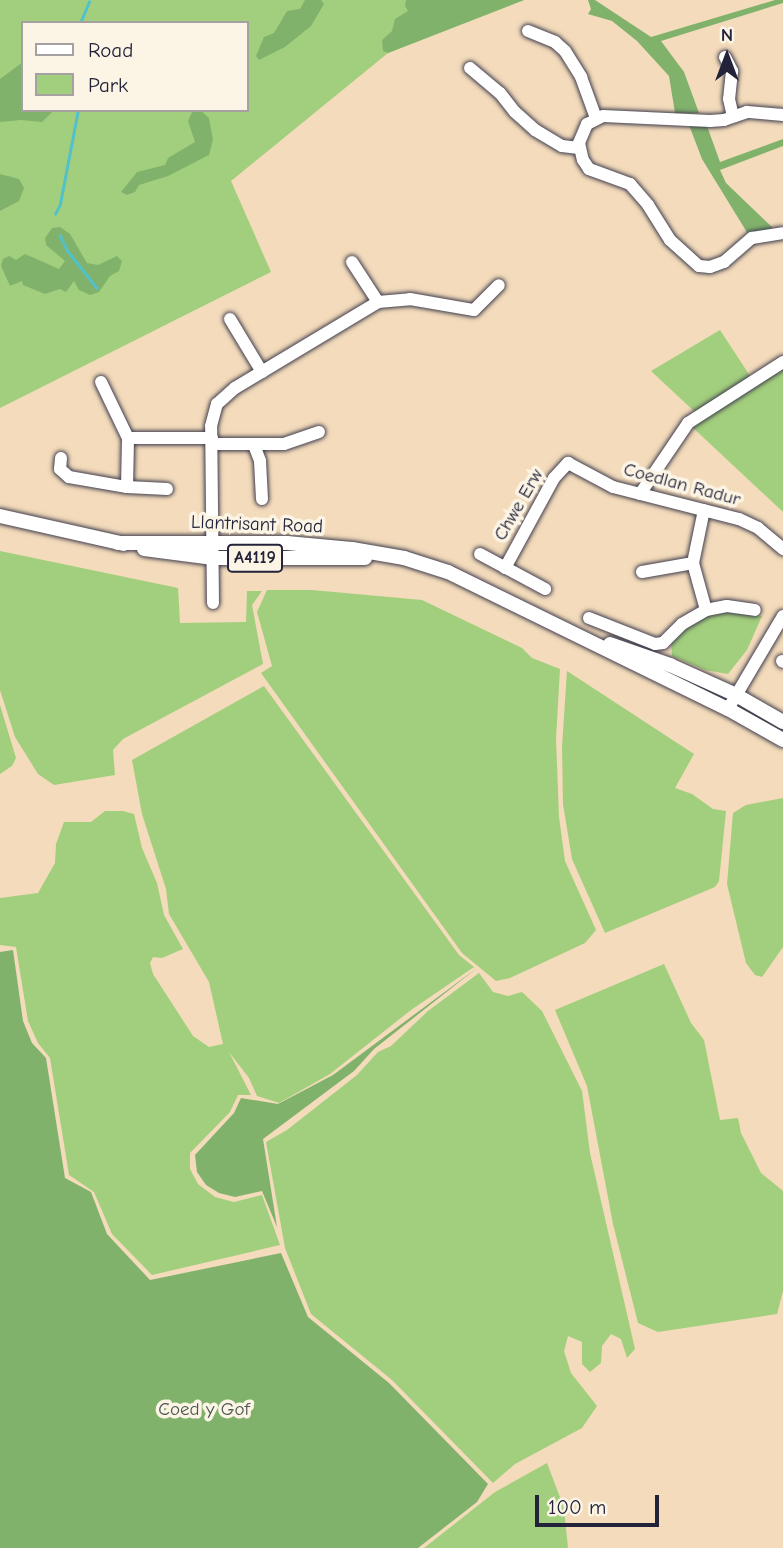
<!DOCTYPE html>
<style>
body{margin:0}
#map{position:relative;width:783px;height:1548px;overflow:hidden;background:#f3dbbb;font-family:"Comic Neue",sans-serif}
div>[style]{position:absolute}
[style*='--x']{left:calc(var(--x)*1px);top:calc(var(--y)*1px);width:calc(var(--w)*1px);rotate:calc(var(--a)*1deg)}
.green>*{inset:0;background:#a2cf7d}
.forest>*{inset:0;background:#81b26c}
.stream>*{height:2.5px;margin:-1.25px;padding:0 1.25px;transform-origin:1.25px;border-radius:1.25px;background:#53c1c9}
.roads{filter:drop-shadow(0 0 2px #413e4e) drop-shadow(0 0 2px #413e4e)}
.minor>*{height:12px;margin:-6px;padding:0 6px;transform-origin:6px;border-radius:6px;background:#fff}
.major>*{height:14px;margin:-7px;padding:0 7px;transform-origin:7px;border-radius:7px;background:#fff}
span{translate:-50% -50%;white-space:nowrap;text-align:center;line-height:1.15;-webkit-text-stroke:7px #fcf5e5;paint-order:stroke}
.shield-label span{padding:2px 5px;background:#fcf5e5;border:2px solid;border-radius:5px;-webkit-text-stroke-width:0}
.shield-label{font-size:18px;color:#22223b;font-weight:700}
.street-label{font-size:19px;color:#22223b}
.park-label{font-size:19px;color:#48564f}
.legend{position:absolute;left:21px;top:21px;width:228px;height:91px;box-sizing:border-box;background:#fcf5e5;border:2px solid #a5a1a1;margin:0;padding:9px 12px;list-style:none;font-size:21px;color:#22223b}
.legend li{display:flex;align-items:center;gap:14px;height:35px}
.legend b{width:35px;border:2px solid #a5a1a1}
.north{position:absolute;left:692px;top:21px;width:70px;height:70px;-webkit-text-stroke:5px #fcf5e5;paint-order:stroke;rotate:0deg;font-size:19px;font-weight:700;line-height:28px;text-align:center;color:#22223b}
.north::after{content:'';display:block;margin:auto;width:24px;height:32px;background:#22223b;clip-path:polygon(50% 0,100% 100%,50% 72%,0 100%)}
.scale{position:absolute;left:535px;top:1495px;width:124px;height:32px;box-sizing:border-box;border:4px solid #22223b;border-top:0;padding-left:9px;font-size:21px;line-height:24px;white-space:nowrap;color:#22223b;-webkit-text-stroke:5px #fcf5e5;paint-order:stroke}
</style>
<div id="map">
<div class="green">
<i style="clip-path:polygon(evenodd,0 0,524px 0,388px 53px,231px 181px,271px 272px,0 408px,0 0,23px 23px,247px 23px,247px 110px,23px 110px,23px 23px)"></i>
<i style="clip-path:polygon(720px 330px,752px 379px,696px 413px,651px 371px)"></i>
<i style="clip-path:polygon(783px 365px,783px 512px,690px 425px)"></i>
<i style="clip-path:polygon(0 551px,178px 588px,180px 623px,246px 622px,247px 591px,262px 591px,252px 605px,263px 664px,123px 739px,113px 750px,115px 775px,54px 785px,38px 774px,15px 737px,0 690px)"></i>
<i style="clip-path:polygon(267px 590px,312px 590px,422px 600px,522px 648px,532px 658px,560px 669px,556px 739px,559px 817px,565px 861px,596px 930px,585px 943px,510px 978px,496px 981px,462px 953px,261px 673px,272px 666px,257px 612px)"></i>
<i style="clip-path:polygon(731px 610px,762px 616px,747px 650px,728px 674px,705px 670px,672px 656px,671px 641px,699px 618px)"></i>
<i style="clip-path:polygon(567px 671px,694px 754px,675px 788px,692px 794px,713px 809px,726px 811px,719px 881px,715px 887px,605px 933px,572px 859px,563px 804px,562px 747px)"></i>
<i style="clip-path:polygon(264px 686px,459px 955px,474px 967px,411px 1010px,330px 1074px,279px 1103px,257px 1096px,249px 1078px,229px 1052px,251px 1095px,238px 1095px,230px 1112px,190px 1153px,190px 1169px,198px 1184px,215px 1197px,234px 1202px,262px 1195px,280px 1245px,152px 1275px,112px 1234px,94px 1192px,69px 1175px,50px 1058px,38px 1043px,28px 1021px,16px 947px,0 945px,0 898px,38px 893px,55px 863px,56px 844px,64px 822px,91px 822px,105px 811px,123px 811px,134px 814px,142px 848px,157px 883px,164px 915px,183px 949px,162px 958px,153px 957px,150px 963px,153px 974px,193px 1036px,209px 1047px,223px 1044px,209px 982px,169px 914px,166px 889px,142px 814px,132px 760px)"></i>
<i style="clip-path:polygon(0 705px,16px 758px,12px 766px,0 774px)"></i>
<i style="clip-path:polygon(783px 798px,783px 947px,762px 977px,755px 975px,746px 963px,727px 884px,733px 813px,746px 805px)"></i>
<i style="clip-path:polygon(664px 964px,691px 1023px,704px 1040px,720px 1120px,738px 1118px,741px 1133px,761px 1173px,783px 1191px,783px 1291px,777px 1314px,658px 1332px,638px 1323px,613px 1224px,587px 1086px,555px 1010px)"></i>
<i style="clip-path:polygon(479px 973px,493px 992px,508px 996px,522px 992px,542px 1011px,582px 1091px,590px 1153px,635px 1349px,627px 1358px,621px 1339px,611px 1334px,602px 1346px,601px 1363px,590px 1372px,582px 1364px,582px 1342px,568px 1336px,564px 1351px,571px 1373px,597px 1406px,582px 1428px,515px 1464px,493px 1483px,392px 1380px,311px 1314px,285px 1248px,266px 1142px,287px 1130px,357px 1075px,378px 1052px,391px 1046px,428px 1011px)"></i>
<i style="clip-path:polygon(547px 1463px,564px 1508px,568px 1548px,424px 1548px,495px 1492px)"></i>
</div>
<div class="forest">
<i style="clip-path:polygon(305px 0,321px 0,324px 4px,311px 26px,285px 47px,259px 60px,256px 56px,264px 37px,274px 33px,287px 11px,300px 9px)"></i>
<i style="clip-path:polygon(406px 0,524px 0,388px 53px,383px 51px,382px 40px,392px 31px,395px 19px,408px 11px,405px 6px)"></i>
<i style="clip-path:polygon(588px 0,595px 0,651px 37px,775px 0,783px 0,783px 3px,661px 41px,684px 72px,699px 113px,675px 113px,669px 76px,637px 41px,612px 21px,588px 14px,591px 9px)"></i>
<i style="clip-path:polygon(23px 62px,23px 110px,54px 110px,42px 122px,21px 120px,0 122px,0 79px)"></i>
<i style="clip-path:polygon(193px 110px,200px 110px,209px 118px,213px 140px,209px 155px,168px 176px,139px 185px,135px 192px,127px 195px,121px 192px,137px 172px,165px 165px,168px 158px,195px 142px,188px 121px)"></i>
<i style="clip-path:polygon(689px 125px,707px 126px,720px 162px,783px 139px,783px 146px,720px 170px,726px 183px,774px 229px,748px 234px,702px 159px)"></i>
<i style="clip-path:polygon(0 174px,19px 179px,24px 188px,19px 201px,0 211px)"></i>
<i style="clip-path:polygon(60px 227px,70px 234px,87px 263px,98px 265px,117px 256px,122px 261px,119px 271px,110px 276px,99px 292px,90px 295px,79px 290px,74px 281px,66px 292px,60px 289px,45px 294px,23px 285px,22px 281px,10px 286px,1px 266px,3px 259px,9px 256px,16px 260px,25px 254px,59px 269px,65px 261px,46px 245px,45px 238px,52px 228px)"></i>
<i style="clip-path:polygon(13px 950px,23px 1021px,32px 1043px,46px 1058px,65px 1178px,91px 1192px,107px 1234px,150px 1280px,281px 1253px,308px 1317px,389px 1383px,488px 1484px,477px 1502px,418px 1548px,0 1548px,0 952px)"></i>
<i style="clip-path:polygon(477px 968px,374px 1049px,354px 1071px,263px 1139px,277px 1227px,262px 1191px,235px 1197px,219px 1193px,206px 1185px,197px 1172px,195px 1155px,234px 1113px,241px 1098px,278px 1104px,333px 1075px)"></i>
</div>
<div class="stream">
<i style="--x:80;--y:23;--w:23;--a:-67"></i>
<i style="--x:55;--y:214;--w:11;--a:-63"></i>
<i style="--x:60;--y:204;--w:96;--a:-79.2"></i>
<i style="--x:60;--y:235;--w:17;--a:65"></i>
<i style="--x:67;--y:250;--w:48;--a:51.7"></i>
</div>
<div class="roads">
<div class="minor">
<i style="--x:528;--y:31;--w:29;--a:22"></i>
<i style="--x:555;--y:42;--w:13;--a:42"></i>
<i style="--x:565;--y:51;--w:31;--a:58"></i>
<i style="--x:581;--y:77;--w:44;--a:69.9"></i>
<i style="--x:725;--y:57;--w:16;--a:63"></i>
<i style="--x:732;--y:71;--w:28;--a:96"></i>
<i style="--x:729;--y:99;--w:17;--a:77"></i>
<i style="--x:470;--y:68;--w:39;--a:40"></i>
<i style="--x:500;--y:93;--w:24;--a:52"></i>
<i style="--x:515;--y:112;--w:27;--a:42"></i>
<i style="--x:535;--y:130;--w:31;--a:31"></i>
<i style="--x:562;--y:146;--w:17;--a:7"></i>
<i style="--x:783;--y:115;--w:36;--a:-175"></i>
<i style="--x:747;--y:112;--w:24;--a:161"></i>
<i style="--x:724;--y:120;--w:14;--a:176"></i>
<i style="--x:710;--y:121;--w:107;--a:-177.3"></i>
<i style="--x:603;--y:116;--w:18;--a:153"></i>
<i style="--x:587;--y:124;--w:21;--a:113"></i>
<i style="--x:579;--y:143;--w:17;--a:77"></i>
<i style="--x:583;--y:160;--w:11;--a:56"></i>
<i style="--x:589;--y:169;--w:44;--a:20.1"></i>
<i style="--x:630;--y:184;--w:28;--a:49"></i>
<i style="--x:648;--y:205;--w:41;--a:57.8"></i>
<i style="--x:670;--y:240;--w:39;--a:42"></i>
<i style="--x:699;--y:266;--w:11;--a:5"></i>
<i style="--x:710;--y:267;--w:15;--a:-20"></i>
<i style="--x:724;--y:262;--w:37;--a:-41"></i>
<i style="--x:752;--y:238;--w:31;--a:-9"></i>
<i style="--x:352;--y:262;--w:48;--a:57"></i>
<i style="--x:230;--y:319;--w:62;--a:58.9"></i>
<i style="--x:101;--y:382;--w:62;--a:64.3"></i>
<i style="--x:128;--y:438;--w:84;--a:0"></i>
<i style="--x:212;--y:444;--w:72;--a:0"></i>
<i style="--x:284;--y:444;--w:37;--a:-19"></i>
<i style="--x:254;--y:445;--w:17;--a:69"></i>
<i style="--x:260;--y:461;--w:38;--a:87"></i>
<i style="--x:61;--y:458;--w:11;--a:95"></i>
<i style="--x:60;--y:469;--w:12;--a:42"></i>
<i style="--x:69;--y:477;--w:59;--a:9.8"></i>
<i style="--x:127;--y:487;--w:40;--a:2.9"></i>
<i style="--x:127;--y:487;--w:49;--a:-88.8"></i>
<i style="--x:640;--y:494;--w:86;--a:-55.9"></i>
<i style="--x:688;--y:423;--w:113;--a:-32.7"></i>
<i style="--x:480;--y:554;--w:74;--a:28.3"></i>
<i style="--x:505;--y:568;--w:102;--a:-61.4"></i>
<i style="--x:554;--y:478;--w:21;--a:-47"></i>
<i style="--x:568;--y:463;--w:51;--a:28.1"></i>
<i style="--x:613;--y:487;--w:130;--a:14.3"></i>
<i style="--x:739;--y:519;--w:21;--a:25"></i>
<i style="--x:758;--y:528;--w:33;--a:40"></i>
<i style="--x:642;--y:572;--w:52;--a:-10"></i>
<i style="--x:213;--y:603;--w:177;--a:-90.6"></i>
<i style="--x:211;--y:426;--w:23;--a:-75"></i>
<i style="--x:217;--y:404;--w:24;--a:-42"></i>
<i style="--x:235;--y:388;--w:167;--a:-31"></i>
<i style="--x:378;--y:302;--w:32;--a:-5"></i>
<i style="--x:410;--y:299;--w:65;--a:9.8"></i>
<i style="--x:474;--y:310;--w:35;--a:-45"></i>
<i style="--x:706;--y:610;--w:21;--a:-11"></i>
<i style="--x:727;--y:606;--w:28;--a:8"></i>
<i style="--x:589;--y:618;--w:71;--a:21.5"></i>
<i style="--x:655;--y:644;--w:8;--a:-7"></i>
<i style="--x:663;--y:643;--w:27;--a:-45"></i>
<i style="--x:682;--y:624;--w:28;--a:-30"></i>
<i style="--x:706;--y:610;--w:49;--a:-105.5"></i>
<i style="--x:693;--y:563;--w:54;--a:-78.3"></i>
<i style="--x:782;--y:661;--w:1;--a:45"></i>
<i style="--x:728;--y:709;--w:108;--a:-59.4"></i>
</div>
<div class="major">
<i style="--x:0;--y:516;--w:127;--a:12.7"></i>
<i style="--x:118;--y:543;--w:169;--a:0"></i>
<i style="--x:287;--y:543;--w:65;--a:5.3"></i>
<i style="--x:352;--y:549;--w:53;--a:9.8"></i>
<i style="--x:404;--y:558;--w:46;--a:17.7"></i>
<i style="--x:448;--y:572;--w:312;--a:26.1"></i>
<i style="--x:728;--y:709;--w:63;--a:29.4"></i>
<i style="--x:144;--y:549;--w:70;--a:7.4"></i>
<i style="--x:213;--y:558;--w:152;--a:0"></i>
<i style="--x:610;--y:644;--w:64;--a:19.3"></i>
<i style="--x:670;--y:665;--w:72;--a:24.4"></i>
<i style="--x:736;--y:695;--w:54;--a:29.9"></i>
</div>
</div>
<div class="shield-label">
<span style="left:255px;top:558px">A4119</span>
</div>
<div class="street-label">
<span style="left:682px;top:485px;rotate:15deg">Coedlan Radur</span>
<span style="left:519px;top:505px;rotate:-60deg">Chwe Erw</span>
<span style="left:257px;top:525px;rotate:2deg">Llantrisant Road</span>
</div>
<div class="park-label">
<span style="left:204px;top:1410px">Coed y Gof</span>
</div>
<ul class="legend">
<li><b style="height:9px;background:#fff"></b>Road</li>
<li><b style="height:19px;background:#a2cf7d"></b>Park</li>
</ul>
<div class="north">N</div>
<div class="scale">100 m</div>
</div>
